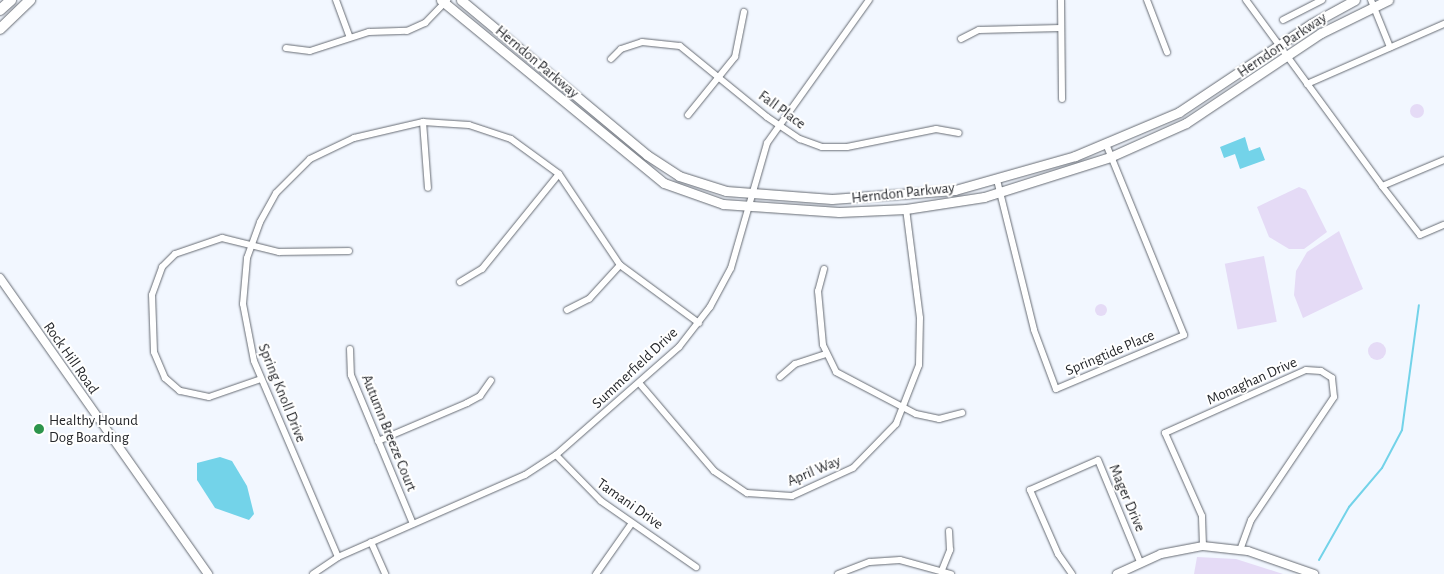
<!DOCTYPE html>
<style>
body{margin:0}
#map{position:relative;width:1444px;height:574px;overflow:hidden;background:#f2f7ff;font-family:"Alegreya Sans",sans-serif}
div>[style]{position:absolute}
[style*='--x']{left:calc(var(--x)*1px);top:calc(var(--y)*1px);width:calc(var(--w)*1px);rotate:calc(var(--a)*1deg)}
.green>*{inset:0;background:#e5dbf6;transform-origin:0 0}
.round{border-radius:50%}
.water>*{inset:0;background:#73d3e9}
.stream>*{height:2px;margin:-1px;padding:0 1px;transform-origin:1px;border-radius:1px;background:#73d3e9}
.roads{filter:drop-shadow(0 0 1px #666b73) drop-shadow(0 0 1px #666b73)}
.minor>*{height:6px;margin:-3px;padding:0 3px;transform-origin:3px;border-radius:3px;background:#fff}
.tertiary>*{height:8px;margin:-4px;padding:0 4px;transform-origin:4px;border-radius:4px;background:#fff}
.secondary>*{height:9px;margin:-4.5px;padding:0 4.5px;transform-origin:4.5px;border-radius:4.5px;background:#fff}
.primary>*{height:10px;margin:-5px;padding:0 5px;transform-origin:5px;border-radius:5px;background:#fff}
.dots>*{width:14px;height:14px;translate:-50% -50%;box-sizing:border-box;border:2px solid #fff;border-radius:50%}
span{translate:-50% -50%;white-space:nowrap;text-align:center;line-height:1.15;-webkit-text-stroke:4px #fff;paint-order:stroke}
.street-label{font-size:15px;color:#26282c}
.poi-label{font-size:15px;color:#26282c}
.left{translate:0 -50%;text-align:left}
</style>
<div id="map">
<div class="green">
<i class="round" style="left:1410px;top:104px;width:14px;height:14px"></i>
<i style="clip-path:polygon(1299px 187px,1306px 190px,1327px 232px,1304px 249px,1289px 249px,1269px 237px,1257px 207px)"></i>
<i style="clip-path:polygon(1339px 231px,1363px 289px,1303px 318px,1294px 295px,1296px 271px,1307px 252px)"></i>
<i style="left:1264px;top:256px;width:67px;height:40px;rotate:79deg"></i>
<i class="round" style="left:1095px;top:304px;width:12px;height:12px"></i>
<i class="round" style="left:1368px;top:342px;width:18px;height:18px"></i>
<i style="clip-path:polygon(1197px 557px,1236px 559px,1283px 574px,1194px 574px)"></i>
</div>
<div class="water">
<i style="clip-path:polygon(1245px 137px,1249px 151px,1260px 147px,1265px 160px,1240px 169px,1235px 154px,1224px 158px,1220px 147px)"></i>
<i style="clip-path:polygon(220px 457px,232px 461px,247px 486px,254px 514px,249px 520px,215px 508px,197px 480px,197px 463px)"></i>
</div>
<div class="stream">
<i style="--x:1319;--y:560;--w:61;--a:-60.5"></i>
<i style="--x:1349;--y:507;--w:51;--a:-49.8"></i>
<i style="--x:1382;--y:468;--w:43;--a:-62.2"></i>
<i style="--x:1402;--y:430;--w:126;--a:-82.3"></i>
</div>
<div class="roads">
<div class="minor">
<i style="--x:336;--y:0;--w:40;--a:69.8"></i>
<i style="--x:1061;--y:0;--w:99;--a:89.4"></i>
<i style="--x:1147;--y:0;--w:56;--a:69"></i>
<i style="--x:1246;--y:0;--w:230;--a:53.8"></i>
<i style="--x:1371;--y:0;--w:51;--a:68"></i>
<i style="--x:1283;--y:20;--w:44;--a:-27.1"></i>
<i style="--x:961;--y:39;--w:20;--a:-27"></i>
<i style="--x:979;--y:30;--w:82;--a:-1.4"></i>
<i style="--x:286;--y:48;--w:24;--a:7"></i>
<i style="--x:310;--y:51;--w:62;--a:-17.9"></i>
<i style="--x:369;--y:32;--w:38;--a:-2"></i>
<i style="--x:407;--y:31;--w:20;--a:-24"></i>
<i style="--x:425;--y:23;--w:32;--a:-46"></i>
<i style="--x:611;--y:59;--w:14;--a:-45"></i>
<i style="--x:621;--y:49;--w:22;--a:-18"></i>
<i style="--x:642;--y:42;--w:38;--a:6"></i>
<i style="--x:680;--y:46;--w:112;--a:39.2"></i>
<i style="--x:767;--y:117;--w:40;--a:34"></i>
<i style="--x:800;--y:139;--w:23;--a:20"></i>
<i style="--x:822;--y:147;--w:25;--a:0"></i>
<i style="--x:847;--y:147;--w:91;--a:-11.4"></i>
<i style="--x:936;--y:129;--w:23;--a:10"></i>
<i style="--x:1307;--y:84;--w:150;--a:-23.7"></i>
<i style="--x:688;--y:115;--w:75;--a:-51"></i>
<i style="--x:735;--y:57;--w:46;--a:-78.7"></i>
<i style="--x:423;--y:122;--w:66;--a:85.7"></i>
<i style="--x:1444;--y:160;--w:67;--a:157.2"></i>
<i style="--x:1382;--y:186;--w:62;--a:52.2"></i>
<i style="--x:1420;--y:235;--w:26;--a:-23"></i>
<i style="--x:997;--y:180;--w:154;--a:76.1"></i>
<i style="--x:1034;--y:330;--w:63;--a:69.6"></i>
<i style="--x:1056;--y:389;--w:139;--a:-22.9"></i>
<i style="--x:1184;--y:335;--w:206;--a:-112.2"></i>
<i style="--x:824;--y:269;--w:23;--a:105"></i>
<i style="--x:818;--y:291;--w:54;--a:84.7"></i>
<i style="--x:823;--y:345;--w:30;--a:64"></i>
<i style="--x:836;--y:372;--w:90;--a:27.7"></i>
<i style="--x:916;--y:414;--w:24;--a:12"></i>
<i style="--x:939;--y:419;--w:24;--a:-15"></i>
<i style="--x:460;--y:282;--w:26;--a:-31"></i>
<i style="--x:482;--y:269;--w:122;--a:-51"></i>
<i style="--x:567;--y:310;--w:25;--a:-27"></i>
<i style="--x:589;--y:299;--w:46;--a:-47.6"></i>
<i style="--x:350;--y:349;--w:26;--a:88"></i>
<i style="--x:351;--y:375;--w:161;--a:67.4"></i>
<i style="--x:780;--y:377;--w:20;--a:-41"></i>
<i style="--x:795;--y:364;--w:32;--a:-18"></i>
<i style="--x:261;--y:379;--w:55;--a:160.9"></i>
<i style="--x:209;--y:397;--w:30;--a:-168"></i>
<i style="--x:180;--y:391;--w:20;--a:-139"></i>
<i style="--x:165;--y:378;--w:28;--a:-113"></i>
<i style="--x:154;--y:352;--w:57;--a:-92"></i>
<i style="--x:152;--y:295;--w:30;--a:-70"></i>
<i style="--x:162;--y:267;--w:18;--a:-45"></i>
<i style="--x:175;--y:254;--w:50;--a:-18.8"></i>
<i style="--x:222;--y:238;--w:59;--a:13.8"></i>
<i style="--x:279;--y:252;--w:70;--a:-0.8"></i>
<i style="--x:640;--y:384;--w:114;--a:49.6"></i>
<i style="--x:714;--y:471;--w:40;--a:34"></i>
<i style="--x:747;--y:493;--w:45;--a:3.8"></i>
<i style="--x:792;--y:496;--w:67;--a:-24.7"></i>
<i style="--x:853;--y:468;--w:62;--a:-45.7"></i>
<i style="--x:896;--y:424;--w:63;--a:-68.7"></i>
<i style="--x:919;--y:365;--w:47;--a:-88.8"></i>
<i style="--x:920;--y:318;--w:110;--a:-97.3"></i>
<i style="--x:378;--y:441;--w:97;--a:-23.1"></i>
<i style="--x:467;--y:403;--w:15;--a:-28"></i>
<i style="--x:480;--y:396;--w:19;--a:-55"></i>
<i style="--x:556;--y:455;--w:64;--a:45.6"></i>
<i style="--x:601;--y:501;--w:116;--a:34.8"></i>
<i style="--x:371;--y:542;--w:35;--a:66"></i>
<i style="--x:1203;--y:546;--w:30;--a:-92"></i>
<i style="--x:1202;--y:516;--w:91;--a:-114"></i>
<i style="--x:1165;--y:433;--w:154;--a:-24.1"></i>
<i style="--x:1306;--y:370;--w:15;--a:4"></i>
<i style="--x:1321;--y:371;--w:13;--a:32"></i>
<i style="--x:1332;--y:378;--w:19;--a:84"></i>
<i style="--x:1334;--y:397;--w:148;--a:124"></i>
<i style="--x:1251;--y:520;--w:32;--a:110"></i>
<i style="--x:338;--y:557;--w:213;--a:-113.2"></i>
<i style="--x:254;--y:361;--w:58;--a:-100.9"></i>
<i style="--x:243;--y:304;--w:46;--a:-85"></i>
<i style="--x:247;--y:258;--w:38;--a:-70"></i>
<i style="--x:260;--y:222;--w:33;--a:-61"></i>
<i style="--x:276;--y:193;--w:48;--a:-45"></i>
<i style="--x:310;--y:159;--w:49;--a:-25.5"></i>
<i style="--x:354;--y:138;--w:71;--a:-13.1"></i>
<i style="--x:423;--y:122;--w:46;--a:3.7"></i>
<i style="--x:469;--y:125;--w:44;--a:18.4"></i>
<i style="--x:511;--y:139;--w:59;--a:36.1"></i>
<i style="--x:559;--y:174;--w:110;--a:56.2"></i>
<i style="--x:620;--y:265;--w:98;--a:36.3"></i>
<i style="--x:942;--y:570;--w:22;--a:-68"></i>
<i style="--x:950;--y:550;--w:19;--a:-93"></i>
<i style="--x:313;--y:574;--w:30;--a:-34"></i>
<i style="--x:338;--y:557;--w:204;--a:-23.7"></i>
<i style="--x:525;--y:475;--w:37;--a:-33"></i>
<i style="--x:556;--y:455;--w:164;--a:-41.3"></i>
<i style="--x:679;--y:347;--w:51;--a:-52.2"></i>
<i style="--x:710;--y:307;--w:44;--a:-61.7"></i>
<i style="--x:731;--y:268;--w:130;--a:-73.9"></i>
<i style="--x:767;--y:143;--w:176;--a:-54.5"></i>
<i style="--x:596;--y:574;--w:62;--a:-54.8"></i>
<i style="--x:838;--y:574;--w:34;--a:-21"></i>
<i style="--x:870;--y:562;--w:30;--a:-4"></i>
<i style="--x:900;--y:560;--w:53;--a:15.4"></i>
<i style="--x:1072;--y:574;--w:24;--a:-125"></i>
<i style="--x:1058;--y:554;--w:70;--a:-113.6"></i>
<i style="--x:1030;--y:490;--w:74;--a:-23.8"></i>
<i style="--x:1098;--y:460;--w:110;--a:67.6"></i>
</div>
<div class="tertiary">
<i style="--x:0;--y:278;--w:362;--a:54.9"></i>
<i style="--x:1117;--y:574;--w:48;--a:-24.4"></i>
<i style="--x:1161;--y:554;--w:43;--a:-10.8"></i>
<i style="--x:1203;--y:546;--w:45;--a:6.3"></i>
<i style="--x:1248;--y:551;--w:70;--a:19.2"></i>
</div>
<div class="secondary">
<i style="--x:441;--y:0;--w:288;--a:39.4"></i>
<i style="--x:664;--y:183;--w:63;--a:19.6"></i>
<i style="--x:723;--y:204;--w:116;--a:3.9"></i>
<i style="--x:839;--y:212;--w:67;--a:-2.6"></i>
<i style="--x:906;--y:209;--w:79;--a:-8.7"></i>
<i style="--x:984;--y:197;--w:132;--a:-17.6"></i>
<i style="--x:1110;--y:157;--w:83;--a:-24.1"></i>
<i style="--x:1186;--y:123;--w:162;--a:-33.7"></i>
<i style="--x:1321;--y:33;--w:75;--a:-26.2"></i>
<i style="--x:461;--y:0;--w:242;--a:39.8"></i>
<i style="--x:647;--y:155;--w:38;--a:33"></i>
<i style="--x:679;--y:176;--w:49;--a:17.7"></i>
<i style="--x:726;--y:191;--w:106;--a:4.3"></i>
<i style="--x:832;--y:199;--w:123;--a:-4.2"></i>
<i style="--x:955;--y:190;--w:125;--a:-15.8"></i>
<i style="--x:1075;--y:156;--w:113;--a:-22.9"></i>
<i style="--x:1179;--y:112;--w:159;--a:-33.7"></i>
<i style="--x:1311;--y:24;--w:50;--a:-28.6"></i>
</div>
<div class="primary">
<i style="--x:0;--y:10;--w:15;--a:-42"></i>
<i style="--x:0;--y:29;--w:42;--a:-44"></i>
</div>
</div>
<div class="dots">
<i style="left:39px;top:429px;background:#2d954c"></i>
</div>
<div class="street-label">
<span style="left:1282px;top:45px;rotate:-34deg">Herndon Parkway</span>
<span style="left:537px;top:62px;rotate:40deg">Herndon Parkway</span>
<span style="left:782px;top:110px;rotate:36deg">Fall Place</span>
<span style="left:903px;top:193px;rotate:-6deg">Herndon Parkway</span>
<span style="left:1110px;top:353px;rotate:-23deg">Springtide Place</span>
<span style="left:71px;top:358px;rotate:55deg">Rock Hill Road</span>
<span style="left:635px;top:368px;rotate:-43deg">Summerfield Drive</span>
<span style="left:1252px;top:381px;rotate:-24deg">Monaghan Drive</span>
<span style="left:282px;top:393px;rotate:68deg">Spring Knoll Drive</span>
<span style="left:389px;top:433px;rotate:68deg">Autumn Breeze Court</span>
<span style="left:814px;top:471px;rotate:-23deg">April Way</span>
<span style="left:1127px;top:498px;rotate:67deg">Mager Drive</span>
<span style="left:630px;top:504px;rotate:35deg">Tamani Drive</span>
</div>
<div class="poi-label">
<span class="left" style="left:49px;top:429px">Healthy Hound<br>Dog Boarding</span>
</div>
</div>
